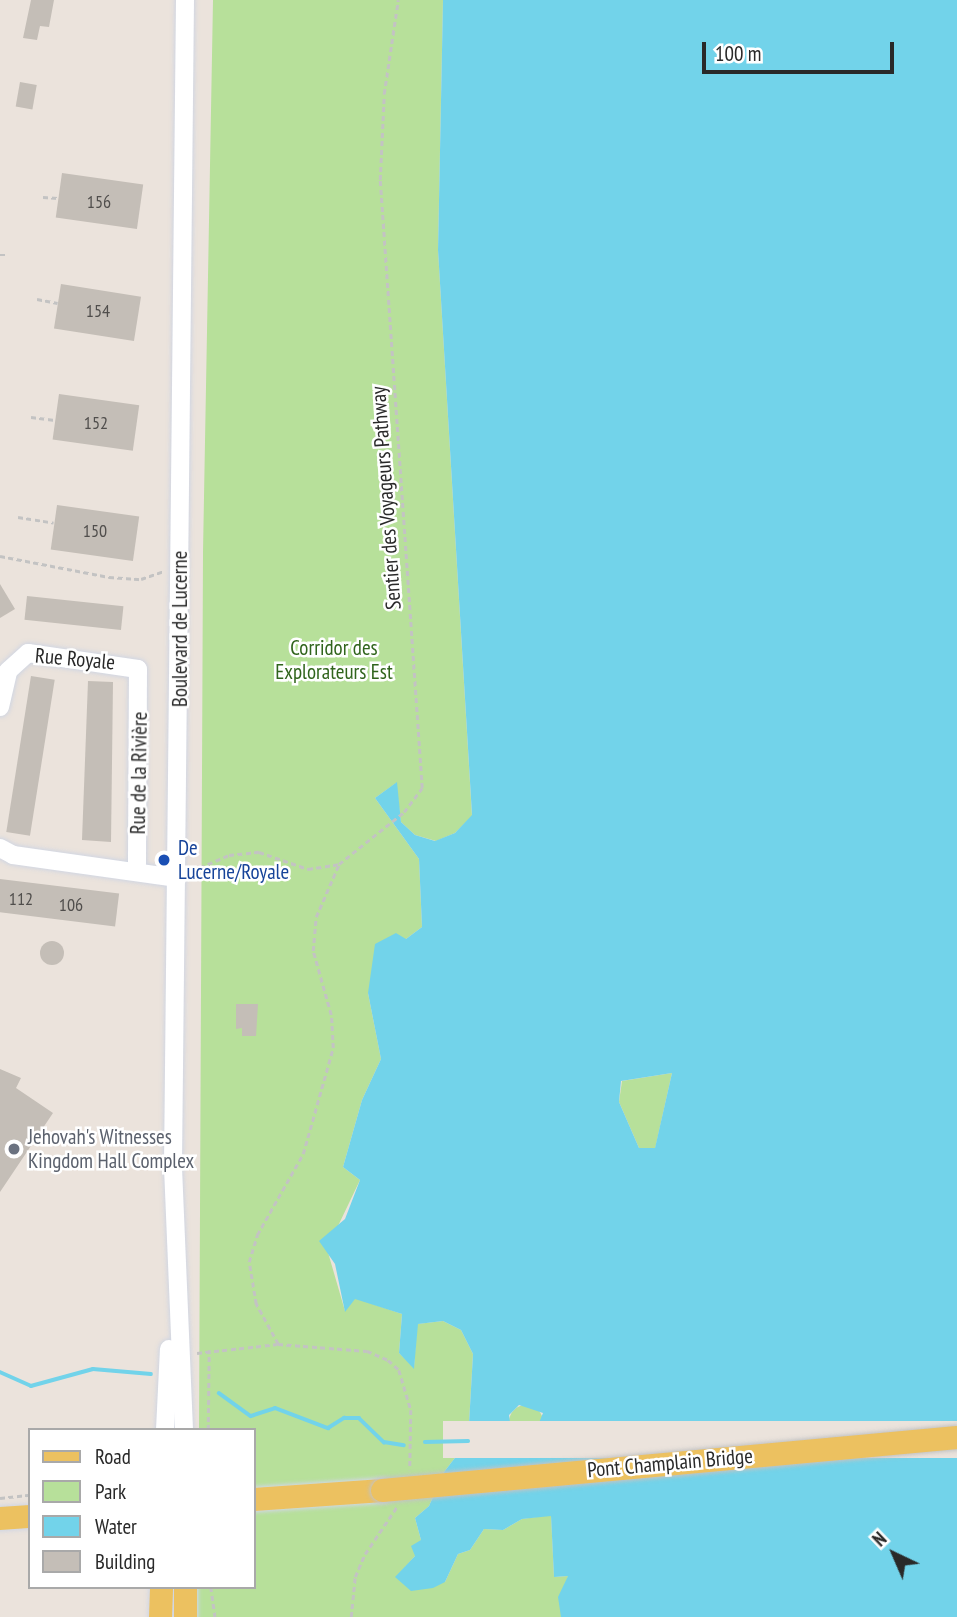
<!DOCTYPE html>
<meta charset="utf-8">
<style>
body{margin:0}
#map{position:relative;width:957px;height:1617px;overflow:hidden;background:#ebe3dc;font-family:"PT Sans Narrow",sans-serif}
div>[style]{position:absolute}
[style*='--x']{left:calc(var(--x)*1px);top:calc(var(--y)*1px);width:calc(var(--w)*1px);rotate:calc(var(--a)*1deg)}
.green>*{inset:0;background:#b7e09a}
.round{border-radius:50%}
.water>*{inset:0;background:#72d3ea}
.pier>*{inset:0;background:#ebe3dc;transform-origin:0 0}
.stream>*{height:3.5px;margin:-1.75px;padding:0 1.75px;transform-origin:1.75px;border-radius:1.75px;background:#72d3ea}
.building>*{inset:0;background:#c4beb7;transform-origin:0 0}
.path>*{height:2.5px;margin-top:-1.25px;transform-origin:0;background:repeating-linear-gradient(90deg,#c3c3c3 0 5px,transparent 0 8.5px)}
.roads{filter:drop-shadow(0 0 2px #d1d6e2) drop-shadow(0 0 2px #d1d6e2)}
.minor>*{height:18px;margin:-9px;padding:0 9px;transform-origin:9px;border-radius:9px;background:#fff}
.major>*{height:23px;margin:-11.5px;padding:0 11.5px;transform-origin:11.5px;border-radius:11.5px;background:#ecc160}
.bridges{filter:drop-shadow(0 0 2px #c3c3c3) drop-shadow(0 0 2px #c3c3c3)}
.major-bridge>*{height:23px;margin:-11.5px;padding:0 11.5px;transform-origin:11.5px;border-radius:11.5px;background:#ecc160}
.dots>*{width:19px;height:19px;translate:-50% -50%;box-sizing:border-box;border:4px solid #fff;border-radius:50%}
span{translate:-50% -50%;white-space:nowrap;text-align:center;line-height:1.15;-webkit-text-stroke:5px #fff;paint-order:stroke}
.number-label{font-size:18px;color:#504e4c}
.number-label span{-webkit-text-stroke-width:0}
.street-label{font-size:21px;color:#292929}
.park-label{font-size:21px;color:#30641c}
.transit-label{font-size:21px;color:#164399}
.left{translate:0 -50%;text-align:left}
.worship-label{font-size:21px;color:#5b616d}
.legend{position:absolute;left:28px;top:1428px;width:228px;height:161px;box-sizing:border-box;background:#fff;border:2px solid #a9a9a9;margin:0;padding:9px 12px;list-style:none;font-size:21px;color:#292929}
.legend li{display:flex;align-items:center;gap:14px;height:35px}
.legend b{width:35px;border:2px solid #a9a9a9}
.north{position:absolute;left:859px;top:1519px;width:70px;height:70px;-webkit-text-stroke:5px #fff;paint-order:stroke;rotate:316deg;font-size:19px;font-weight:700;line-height:28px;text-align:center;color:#292929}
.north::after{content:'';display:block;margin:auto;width:24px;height:32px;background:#292929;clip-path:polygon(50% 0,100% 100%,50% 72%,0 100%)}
.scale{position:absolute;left:702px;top:42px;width:192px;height:32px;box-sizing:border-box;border:4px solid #292929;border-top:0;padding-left:9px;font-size:21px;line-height:24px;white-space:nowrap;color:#292929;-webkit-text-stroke:5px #fff;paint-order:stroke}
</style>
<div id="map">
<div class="green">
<i style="clip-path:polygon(213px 0,443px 0,438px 250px,472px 816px,455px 833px,436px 841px,415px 835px,401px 822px,396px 783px,375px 798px,419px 859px,422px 927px,406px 939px,368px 993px,381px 1059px,362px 1100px,343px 1167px,360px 1180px,327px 1249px,345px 1311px,355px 1298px,402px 1314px,399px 1353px,414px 1367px,417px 1324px,443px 1321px,461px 1330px,473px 1354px,468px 1441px,444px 1472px,429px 1506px,415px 1518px,421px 1540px,415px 1556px,396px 1577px,445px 1582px,458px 1554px,470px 1550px,484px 1529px,503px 1530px,522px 1519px,551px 1515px,554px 1577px,568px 1576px,561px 1617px,194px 1617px,194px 1587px,254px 1587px,254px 1430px,199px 1430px,203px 552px)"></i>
<i style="clip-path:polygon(672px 1073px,655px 1149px,639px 1148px,619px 1102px,622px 1081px)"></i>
<i class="round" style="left:509px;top:1405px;width:34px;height:34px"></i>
</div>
<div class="water">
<i style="clip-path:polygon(evenodd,443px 0,957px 0,957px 1617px,561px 1617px,558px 1597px,568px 1576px,554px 1577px,551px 1516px,522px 1519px,503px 1530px,484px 1529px,470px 1550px,458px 1554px,445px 1582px,433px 1588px,411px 1591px,395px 1577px,415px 1556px,411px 1546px,421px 1540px,415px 1518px,429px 1506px,444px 1472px,468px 1441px,473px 1354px,461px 1330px,443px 1321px,418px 1324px,414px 1369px,399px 1353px,402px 1314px,355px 1299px,345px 1312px,335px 1264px,319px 1241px,345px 1219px,360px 1180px,343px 1167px,362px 1100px,381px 1059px,368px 993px,375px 944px,396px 933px,406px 939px,422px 927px,419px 859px,375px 798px,397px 782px,401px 822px,415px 835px,435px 841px,455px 833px,472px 815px,438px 250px,443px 0,672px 1073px,655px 1148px,639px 1148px,619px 1102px,621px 1081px,672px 1073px,443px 0,519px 1405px,543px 1413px,532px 1440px,511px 1429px,509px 1415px,519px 1405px)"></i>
</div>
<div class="pier">
<i style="left:957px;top:1421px;width:37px;height:514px;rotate:90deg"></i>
</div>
<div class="stream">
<i style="--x:0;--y:1372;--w:34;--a:24"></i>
<i style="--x:31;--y:1386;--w:64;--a:-15.3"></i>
<i style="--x:93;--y:1369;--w:58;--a:4.9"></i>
<i style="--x:219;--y:1393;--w:39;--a:36"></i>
<i style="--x:251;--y:1416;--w:25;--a:-18"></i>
<i style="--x:275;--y:1408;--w:57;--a:20.7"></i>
<i style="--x:328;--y:1428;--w:19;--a:-32"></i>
<i style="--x:344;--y:1418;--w:15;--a:0"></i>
<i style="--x:359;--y:1418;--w:35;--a:44"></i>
<i style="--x:384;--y:1442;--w:20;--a:9"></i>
<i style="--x:425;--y:1442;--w:43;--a:-1.3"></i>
</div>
<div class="building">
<i style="clip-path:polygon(31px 0,54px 0,49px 27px,40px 26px,37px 40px,23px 38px)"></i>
<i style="left:20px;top:82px;width:17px;height:25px;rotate:10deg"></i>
<i style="left:62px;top:173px;width:82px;height:45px;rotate:8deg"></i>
<i style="left:61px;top:284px;width:81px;height:45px;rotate:9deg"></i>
<i style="left:59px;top:394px;width:81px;height:46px;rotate:8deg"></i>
<i style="left:57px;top:505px;width:83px;height:45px;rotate:8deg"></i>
<i style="clip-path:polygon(0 584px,15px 609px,0 618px)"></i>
<i style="left:27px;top:596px;width:97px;height:24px;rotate:6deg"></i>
<i style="left:31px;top:676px;width:24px;height:158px;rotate:9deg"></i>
<i style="clip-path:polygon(88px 681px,113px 682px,111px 842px,82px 840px)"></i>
<i style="left:0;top:879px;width:120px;height:33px;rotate:7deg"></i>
<i class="round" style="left:40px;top:941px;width:24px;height:24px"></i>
<i style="clip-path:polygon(236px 1004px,258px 1004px,256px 1036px,242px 1036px,242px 1028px,236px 1029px)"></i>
<i style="clip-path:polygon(0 1069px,21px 1078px,16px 1088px,53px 1113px,0 1192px)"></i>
</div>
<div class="path">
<i style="--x:43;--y:197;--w:15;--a:4"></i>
<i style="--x:0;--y:255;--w:6;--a:0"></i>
<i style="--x:37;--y:299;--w:21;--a:11"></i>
<i style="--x:31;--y:417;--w:24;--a:7"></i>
<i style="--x:18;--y:517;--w:36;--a:9"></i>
<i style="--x:0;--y:556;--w:111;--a:10.9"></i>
<i style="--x:109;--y:577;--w:32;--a:4"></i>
<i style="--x:141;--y:579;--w:24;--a:-19"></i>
<i style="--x:192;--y:871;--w:40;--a:-23.4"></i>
<i style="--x:229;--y:855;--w:30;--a:-6"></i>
<i style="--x:259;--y:852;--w:52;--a:19.1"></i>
<i style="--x:308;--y:869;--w:31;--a:-9"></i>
<i style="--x:278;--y:1344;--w:46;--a:-118.8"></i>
<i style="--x:256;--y:1304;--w:43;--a:-99.5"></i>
<i style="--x:249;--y:1262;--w:28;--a:-73"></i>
<i style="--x:257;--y:1235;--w:93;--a:-60.4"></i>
<i style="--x:303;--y:1154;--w:110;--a:-74.2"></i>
<i style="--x:333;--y:1048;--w:33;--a:-93"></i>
<i style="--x:331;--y:1015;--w:66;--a:-105.7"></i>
<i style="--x:313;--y:951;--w:34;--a:-85"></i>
<i style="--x:316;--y:917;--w:58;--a:-66.5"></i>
<i style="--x:339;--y:864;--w:83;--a:-38.7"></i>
<i style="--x:404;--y:812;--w:30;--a:-53"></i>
<i style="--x:422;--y:788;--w:609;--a:-93.95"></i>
<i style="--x:380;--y:180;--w:86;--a:-87.3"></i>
<i style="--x:384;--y:94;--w:95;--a:-81.5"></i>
<i style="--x:197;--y:1353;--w:81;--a:-6.3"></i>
<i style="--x:278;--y:1344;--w:89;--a:4.5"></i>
<i style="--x:367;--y:1351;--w:23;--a:23"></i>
<i style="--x:388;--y:1360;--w:15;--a:42"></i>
<i style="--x:399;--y:1370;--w:42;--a:73.3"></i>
<i style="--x:411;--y:1410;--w:60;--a:91"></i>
<i style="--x:208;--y:1430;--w:80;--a:-89.3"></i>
<i style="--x:0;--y:1498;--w:30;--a:-6"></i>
<i style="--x:211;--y:1587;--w:30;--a:82"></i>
<i style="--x:351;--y:1617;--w:40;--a:-84.3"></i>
<i style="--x:355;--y:1577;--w:25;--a:-67"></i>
<i style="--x:365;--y:1554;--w:59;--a:-56"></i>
</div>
<div class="roads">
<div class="minor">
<i style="--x:0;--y:707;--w:37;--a:-77"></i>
<i style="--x:8;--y:671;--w:27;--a:-42"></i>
<i style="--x:28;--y:653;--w:111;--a:8.3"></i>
<i style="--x:138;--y:669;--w:203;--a:90.3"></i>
<i style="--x:0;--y:848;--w:15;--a:28"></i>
<i style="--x:13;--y:855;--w:166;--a:8"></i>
<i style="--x:165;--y:1430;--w:81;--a:-87.2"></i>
<i style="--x:184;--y:1430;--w:265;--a:-92.4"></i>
<i style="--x:173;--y:1165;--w:1165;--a:-89.41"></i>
</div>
<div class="major">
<i style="--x:254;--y:1499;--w:128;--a:-4"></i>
<i style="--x:0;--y:1518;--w:30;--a:-4"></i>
<i style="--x:160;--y:1617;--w:30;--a:-88"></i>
<i style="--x:185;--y:1617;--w:30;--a:-90"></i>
</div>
</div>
<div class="bridges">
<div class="major-bridge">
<i style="--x:382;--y:1490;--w:577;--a:-5.27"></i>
</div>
</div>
<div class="dots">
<i style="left:164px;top:860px;background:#1a4fb4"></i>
<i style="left:14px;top:1149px;background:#6b7280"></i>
</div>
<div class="number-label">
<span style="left:99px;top:202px">156</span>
<span style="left:98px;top:311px">154</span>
<span style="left:96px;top:423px">152</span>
<span style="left:95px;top:531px">150</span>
<span style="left:21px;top:899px">112</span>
<span style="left:71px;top:905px">106</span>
</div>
<div class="street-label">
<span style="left:386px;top:498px;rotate:-94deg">Sentier des Voyageurs Pathway</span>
<span style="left:180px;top:629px;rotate:-90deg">Boulevard de Lucerne</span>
<span style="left:75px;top:659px;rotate:5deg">Rue Royale</span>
<span style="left:139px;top:773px;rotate:-89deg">Rue de la Rivière</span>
<span style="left:670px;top:1463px;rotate:-5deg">Pont Champlain Bridge</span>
</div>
<div class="park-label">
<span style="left:334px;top:660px">Corridor des<br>Explorateurs Est</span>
</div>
<div class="transit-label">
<span class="left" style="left:178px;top:860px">De<br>Lucerne/Royale</span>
</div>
<div class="worship-label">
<span class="left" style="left:28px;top:1149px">Jehovah's Witnesses<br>Kingdom Hall Complex</span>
</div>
<ul class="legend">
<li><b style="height:9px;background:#ecc160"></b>Road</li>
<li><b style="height:19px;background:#b7e09a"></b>Park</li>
<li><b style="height:19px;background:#72d3ea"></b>Water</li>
<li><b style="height:19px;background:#c4beb7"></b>Building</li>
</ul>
<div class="north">N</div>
<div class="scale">100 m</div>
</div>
